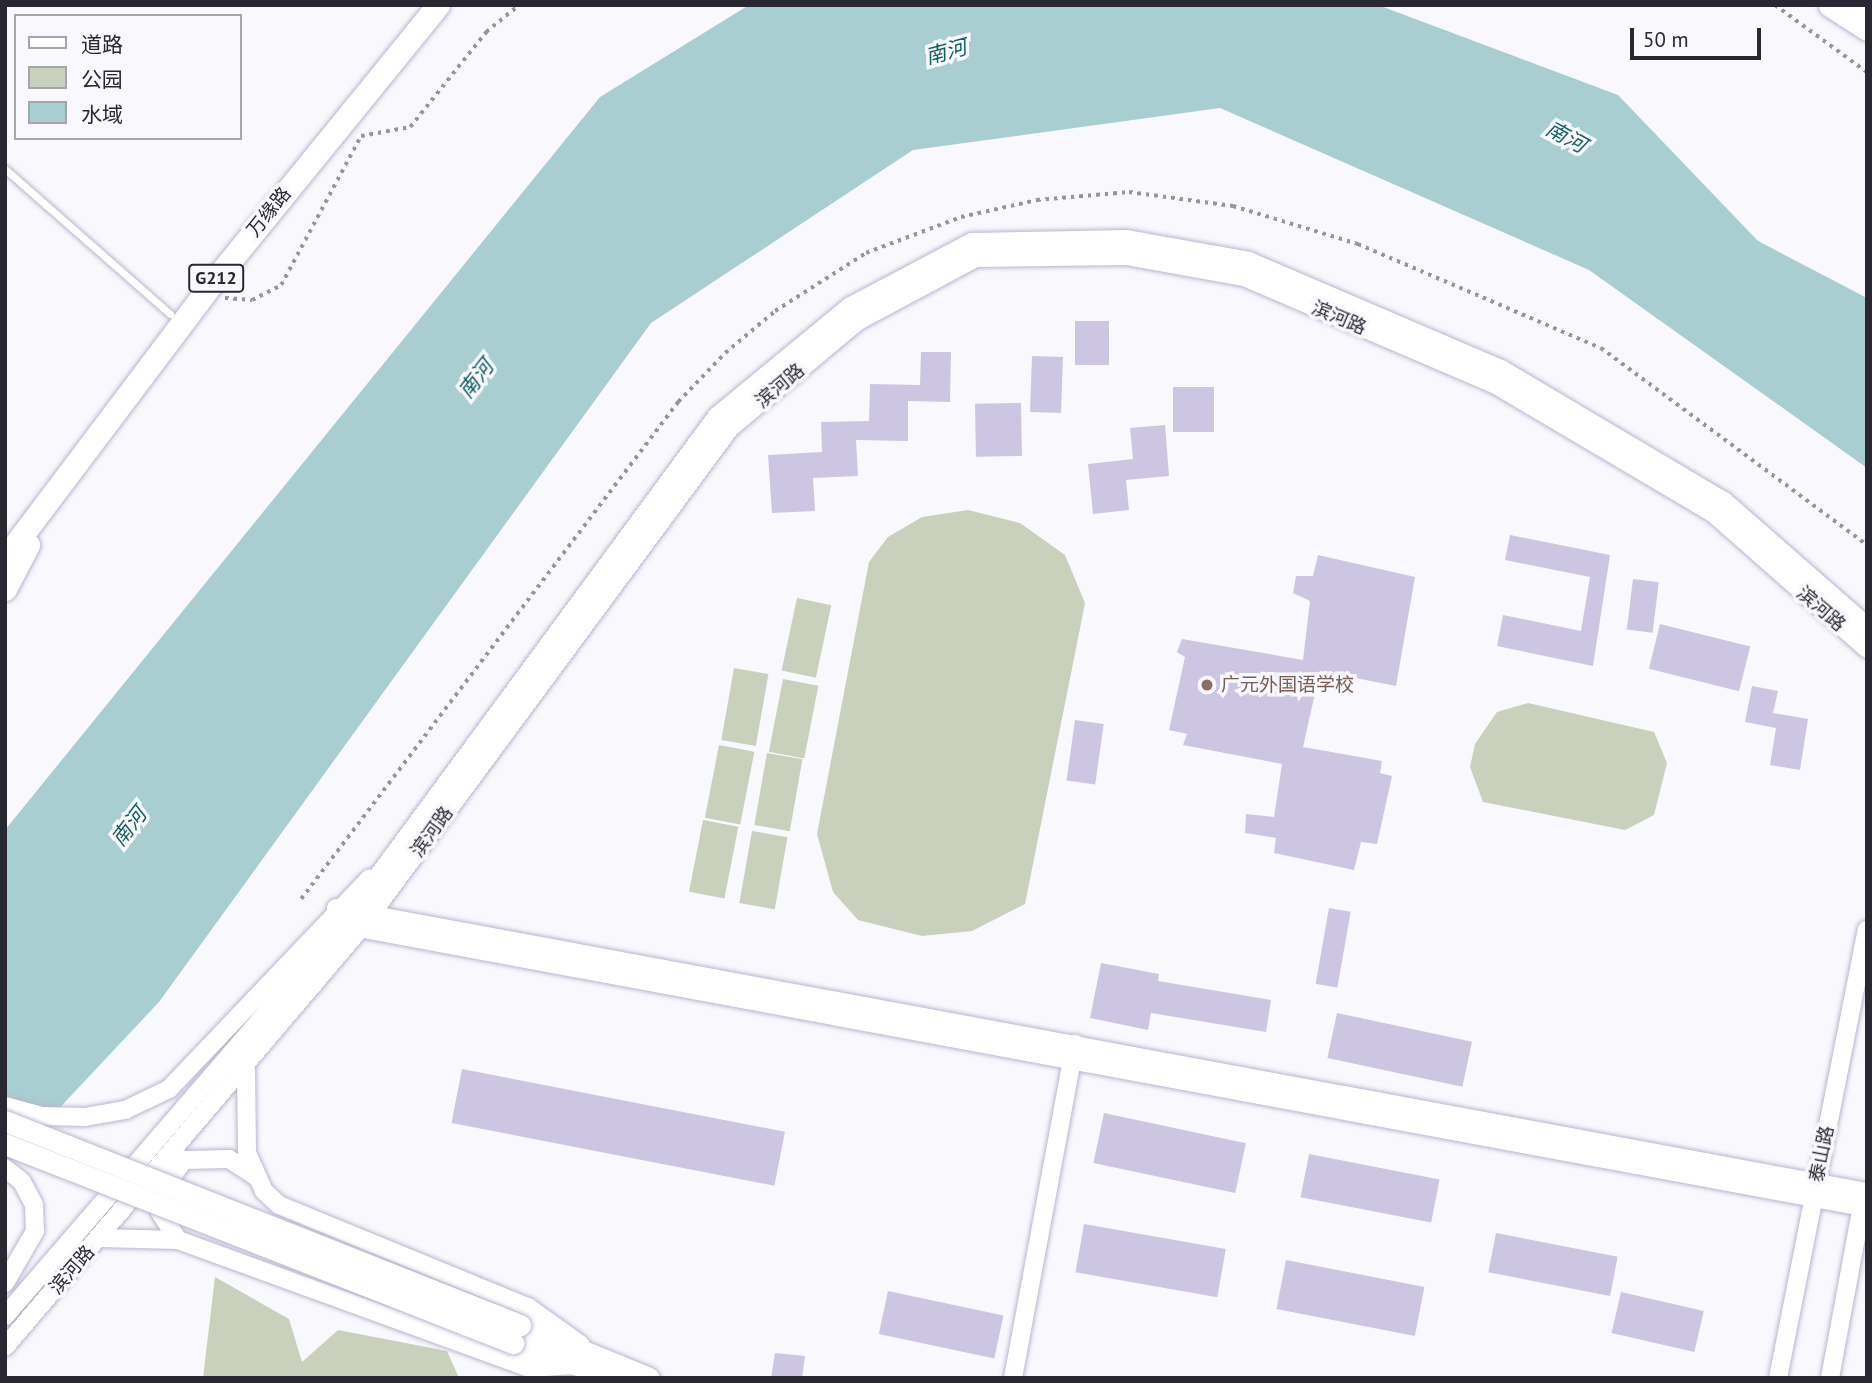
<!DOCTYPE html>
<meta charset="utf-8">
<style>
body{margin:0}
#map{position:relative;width:1872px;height:1383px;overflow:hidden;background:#f9f8fd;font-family:"PT Sans","Noto Sans SC",sans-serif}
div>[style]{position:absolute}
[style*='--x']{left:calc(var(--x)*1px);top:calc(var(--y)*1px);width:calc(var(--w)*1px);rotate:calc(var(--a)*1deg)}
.green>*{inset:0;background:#c9d0bc;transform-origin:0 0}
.water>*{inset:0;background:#a8ced1}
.building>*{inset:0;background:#ccc6e2;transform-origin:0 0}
.path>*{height:3.5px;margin-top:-1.75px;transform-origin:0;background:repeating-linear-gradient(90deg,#96959d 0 3.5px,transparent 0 8.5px)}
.roads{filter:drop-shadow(0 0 2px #bab4d0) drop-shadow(0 0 2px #bab4d0)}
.service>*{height:7px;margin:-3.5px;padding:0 3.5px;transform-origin:3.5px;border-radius:3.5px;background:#fff}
.tertiary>*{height:18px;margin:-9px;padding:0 9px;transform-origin:9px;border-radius:9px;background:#fff}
.primary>*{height:21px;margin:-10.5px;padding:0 10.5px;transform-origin:10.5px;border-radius:10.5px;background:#fff}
.trunk>*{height:23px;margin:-11.5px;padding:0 11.5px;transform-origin:11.5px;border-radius:11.5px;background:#fff}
.bridges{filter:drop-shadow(0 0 2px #bab4d0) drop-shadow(0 0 2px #bab4d0)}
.primary-bridge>*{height:21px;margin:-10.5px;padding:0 10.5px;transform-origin:10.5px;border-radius:10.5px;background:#fff}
.dots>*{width:19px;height:19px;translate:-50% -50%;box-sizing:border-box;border:4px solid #f9f8fd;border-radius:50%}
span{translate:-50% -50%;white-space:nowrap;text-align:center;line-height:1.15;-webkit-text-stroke:7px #f9f8fd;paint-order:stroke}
.shield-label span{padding:2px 5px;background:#f9f8fd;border:2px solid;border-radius:5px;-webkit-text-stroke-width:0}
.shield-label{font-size:18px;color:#292732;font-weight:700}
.street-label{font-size:19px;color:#292732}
.education-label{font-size:19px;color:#785e54}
.left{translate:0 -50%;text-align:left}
.water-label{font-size:21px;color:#0f5e63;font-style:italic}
.frame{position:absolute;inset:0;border:7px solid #292732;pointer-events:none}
.legend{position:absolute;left:14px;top:14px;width:228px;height:126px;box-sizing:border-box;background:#f9f8fd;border:2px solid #a6a4ac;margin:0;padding:9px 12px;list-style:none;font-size:21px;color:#292732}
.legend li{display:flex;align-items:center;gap:14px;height:35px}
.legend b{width:35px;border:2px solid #a6a4ac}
.scale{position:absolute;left:1630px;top:28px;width:131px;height:32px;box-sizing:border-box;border:4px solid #292732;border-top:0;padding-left:9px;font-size:21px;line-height:24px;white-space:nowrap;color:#292732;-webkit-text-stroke:5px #f9f8fd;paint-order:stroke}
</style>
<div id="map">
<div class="green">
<i style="clip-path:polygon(968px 510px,1020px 523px,1065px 555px,1085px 603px,1025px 904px,972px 931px,922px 936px,858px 920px,833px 892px,817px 834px,869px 562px,888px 537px,922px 517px)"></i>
<i style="left:797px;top:598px;width:35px;height:74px;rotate:12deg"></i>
<i style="left:734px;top:668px;width:35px;height:73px;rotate:10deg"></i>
<i style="left:783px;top:679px;width:36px;height:74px;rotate:11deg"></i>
<i style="clip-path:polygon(1528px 703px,1654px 732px,1667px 763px,1654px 815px,1625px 830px,1483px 802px,1470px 767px,1475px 744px,1497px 712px)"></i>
<i style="left:719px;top:745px;width:36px;height:74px;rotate:11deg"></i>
<i style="left:767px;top:753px;width:36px;height:73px;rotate:10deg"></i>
<i style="left:703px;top:820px;width:36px;height:73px;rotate:11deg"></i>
<i style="left:752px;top:831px;width:36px;height:73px;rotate:10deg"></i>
<i style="clip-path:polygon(215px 1277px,289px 1319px,302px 1362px,338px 1330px,447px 1351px,459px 1378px,203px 1378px)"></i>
</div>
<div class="water">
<i style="clip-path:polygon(749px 5px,1378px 5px,1618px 95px,1758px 241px,1867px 298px,1867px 468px,1589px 270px,1220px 108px,913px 150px,651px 323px,159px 1002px,5px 1166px,5px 830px,600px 97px)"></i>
</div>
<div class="building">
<i style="left:1075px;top:321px;width:34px;height:44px"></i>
<i style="clip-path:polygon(921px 352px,951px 352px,950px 402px,908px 401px,908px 441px,856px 440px,858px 476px,813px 478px,815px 511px,772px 513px,768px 455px,822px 452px,821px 422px,869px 421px,870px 384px,920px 385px)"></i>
<i style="left:1032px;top:356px;width:31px;height:56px;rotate:2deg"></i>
<i style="left:1173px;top:387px;width:41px;height:45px"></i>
<i style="left:1021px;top:403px;width:53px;height:46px;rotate:89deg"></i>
<i style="clip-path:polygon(1165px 425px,1169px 476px,1126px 480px,1129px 510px,1093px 514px,1088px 464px,1133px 459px,1130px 428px)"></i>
<i style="clip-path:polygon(1510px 535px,1610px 555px,1593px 666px,1497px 646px,1503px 615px,1581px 631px,1590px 577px,1505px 560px)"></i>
<i style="clip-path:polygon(1318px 555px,1415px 577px,1396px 686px,1320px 671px,1303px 747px,1382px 761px,1380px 773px,1392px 776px,1377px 844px,1361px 842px,1354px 870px,1274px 853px,1276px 838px,1245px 833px,1246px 814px,1274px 817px,1282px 764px,1183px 745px,1187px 734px,1169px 730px,1185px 657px,1177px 652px,1182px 639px,1303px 660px,1310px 601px,1293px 593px,1296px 576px,1313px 576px)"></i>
<i style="left:1633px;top:579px;width:26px;height:51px;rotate:7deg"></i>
<i style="left:1660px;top:624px;width:93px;height:46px;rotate:14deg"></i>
<i style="clip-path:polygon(1752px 686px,1778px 691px,1773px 713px,1808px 719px,1800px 770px,1770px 765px,1776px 728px,1745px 722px)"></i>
<i style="left:1075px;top:720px;width:29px;height:61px;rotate:8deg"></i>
<i style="left:1329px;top:908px;width:22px;height:77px;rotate:10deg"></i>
<i style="clip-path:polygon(1101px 963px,1159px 974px,1158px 981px,1271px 1000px,1266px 1032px,1151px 1013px,1148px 1030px,1090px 1018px)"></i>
<i style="left:1337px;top:1013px;width:138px;height:46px;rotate:12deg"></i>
<i style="left:462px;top:1069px;width:329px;height:55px;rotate:11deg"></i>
<i style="left:1104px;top:1113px;width:145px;height:51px;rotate:12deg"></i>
<i style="left:1309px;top:1154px;width:133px;height:44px;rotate:11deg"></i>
<i style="left:1084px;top:1224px;width:144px;height:49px;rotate:10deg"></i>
<i style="left:1496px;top:1233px;width:124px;height:40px;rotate:11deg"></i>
<i style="left:1286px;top:1260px;width:141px;height:50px;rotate:11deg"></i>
<i style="left:888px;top:1291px;width:118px;height:44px;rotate:12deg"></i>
<i style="left:1621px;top:1292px;width:85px;height:42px;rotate:13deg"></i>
<i style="clip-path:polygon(775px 1353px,805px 1356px,802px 1378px,771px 1378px)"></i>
</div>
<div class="path">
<i style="--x:1775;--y:5;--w:114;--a:36.1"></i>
<i style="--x:225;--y:298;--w:27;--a:4"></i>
<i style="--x:252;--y:300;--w:33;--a:-27"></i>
<i style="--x:281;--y:285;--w:169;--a:-61.8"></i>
<i style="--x:361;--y:136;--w:50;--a:-10.4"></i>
<i style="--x:410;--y:127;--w:122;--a:-51.3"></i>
<i style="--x:486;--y:32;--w:43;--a:-39.3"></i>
<i style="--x:301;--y:899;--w:624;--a:-52.82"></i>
<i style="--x:678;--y:402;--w:68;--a:-46.2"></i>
<i style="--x:725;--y:353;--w:65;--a:-40"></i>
<i style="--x:775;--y:311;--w:108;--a:-32.5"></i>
<i style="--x:866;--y:253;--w:102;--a:-20.8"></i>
<i style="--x:961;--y:217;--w:78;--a:-12.6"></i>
<i style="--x:1037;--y:200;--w:92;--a:-5"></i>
<i style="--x:1129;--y:192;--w:105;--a:7.7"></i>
<i style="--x:1233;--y:206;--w:131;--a:16.9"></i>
<i style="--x:1358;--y:244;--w:264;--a:23.2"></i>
<i style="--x:1601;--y:348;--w:331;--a:36.5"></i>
</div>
<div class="roads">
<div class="service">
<i style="--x:5;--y:169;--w:220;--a:41.3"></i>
</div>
<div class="tertiary">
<i style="--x:336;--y:908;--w:1557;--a:10.51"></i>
<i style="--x:353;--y:927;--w:1540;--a:10.51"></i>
<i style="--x:246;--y:1069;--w:84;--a:89.3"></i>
<i style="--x:247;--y:1153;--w:42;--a:65.9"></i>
<i style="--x:264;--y:1191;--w:21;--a:43"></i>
<i style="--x:279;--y:1205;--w:269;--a:22.3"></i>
<i style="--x:528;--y:1307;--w:65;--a:35.6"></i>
<i style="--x:5;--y:1106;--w:39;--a:15"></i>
<i style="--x:43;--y:1116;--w:42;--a:1.4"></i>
<i style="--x:85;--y:1117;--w:41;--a:-9.9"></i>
<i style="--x:125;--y:1110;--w:49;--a:-25.5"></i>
<i style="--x:169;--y:1089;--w:291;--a:-46.4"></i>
<i style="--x:5;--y:1168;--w:22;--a:39"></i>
<i style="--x:22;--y:1182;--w:26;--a:62"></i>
<i style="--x:34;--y:1205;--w:26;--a:88"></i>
<i style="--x:35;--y:1231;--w:60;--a:120"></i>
<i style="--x:100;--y:1238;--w:78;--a:1.5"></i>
<i style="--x:178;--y:1240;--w:375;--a:20"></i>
<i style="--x:530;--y:1368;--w:45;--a:-3.8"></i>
<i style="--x:178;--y:1240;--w:33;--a:-123"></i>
<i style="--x:160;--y:1212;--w:24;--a:-83"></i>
<i style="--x:163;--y:1188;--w:35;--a:-53"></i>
<i style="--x:184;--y:1160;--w:45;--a:-1.3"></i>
<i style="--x:229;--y:1159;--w:31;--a:33"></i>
<i style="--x:5;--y:1316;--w:516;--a:-49.24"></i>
<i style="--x:342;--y:925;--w:632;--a:-53.62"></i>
<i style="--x:717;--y:416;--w:171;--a:-39.5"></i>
<i style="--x:849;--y:307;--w:139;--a:-27.9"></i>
<i style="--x:972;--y:242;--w:155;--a:-1.1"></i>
<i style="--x:1127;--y:239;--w:124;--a:10.2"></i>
<i style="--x:1249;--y:261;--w:276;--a:23.2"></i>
<i style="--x:1503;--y:370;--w:257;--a:30.7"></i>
<i style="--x:1724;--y:501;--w:190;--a:41.2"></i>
<i style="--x:5;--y:1347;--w:550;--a:-49.65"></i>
<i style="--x:361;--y:928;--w:621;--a:-53.57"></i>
<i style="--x:730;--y:428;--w:167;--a:-39.9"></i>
<i style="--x:858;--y:321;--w:134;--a:-28.1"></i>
<i style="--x:976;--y:258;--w:150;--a:-0.8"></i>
<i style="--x:1126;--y:256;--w:120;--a:10.1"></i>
<i style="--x:1244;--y:277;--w:274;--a:23.2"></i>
<i style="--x:1496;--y:385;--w:253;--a:30.6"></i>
<i style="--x:1714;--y:514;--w:204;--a:41.4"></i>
<i style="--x:1013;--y:1378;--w:340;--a:-79.5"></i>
<i style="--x:1778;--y:1378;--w:457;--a:-78.8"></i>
<i style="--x:1830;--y:1378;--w:186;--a:-79.5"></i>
</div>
<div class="primary">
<i style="--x:520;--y:1325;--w:139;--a:22.3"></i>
<i style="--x:513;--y:1343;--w:109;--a:18.8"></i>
</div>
<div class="trunk">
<i style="--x:1830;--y:5;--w:44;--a:33"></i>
<i style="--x:1861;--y:5;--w:7;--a:34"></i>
<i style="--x:5;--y:558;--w:352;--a:-53"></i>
<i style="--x:217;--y:277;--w:350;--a:-50.9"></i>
<i style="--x:5;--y:589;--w:50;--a:-62.4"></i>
</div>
</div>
<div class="bridges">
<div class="primary-bridge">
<i style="--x:5;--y:1121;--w:554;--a:21.61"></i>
<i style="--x:5;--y:1144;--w:546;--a:21.39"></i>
</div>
</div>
<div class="dots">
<i style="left:1207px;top:685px;background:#8d6e63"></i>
</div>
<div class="shield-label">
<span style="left:216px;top:278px">G212</span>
</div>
<div class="street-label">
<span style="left:269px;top:212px;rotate:-51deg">万缘路</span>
<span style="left:1339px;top:318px;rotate:23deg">滨河路</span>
<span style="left:780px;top:386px;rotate:-40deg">滨河路</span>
<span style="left:1821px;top:609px;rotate:41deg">滨河路</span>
<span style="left:432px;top:832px;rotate:-54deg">滨河路</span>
<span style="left:1822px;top:1154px;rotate:-79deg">泰山路</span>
<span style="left:72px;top:1270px;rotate:-49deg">滨河路</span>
</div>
<div class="education-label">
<span class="left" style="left:1221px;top:685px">广元外国语学校</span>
</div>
<div class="water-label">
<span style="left:946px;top:52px;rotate:-15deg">南河</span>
<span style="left:1566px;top:137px;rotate:29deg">南河</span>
<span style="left:476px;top:379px;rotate:-52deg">南河</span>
<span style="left:129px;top:827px;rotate:-52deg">南河</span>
</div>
<div class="frame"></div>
<ul class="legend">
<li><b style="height:9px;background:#fff"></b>道路</li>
<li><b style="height:19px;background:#c9d0bc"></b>公园</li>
<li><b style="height:19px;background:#a8ced1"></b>水域</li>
</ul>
<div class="scale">50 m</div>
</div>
